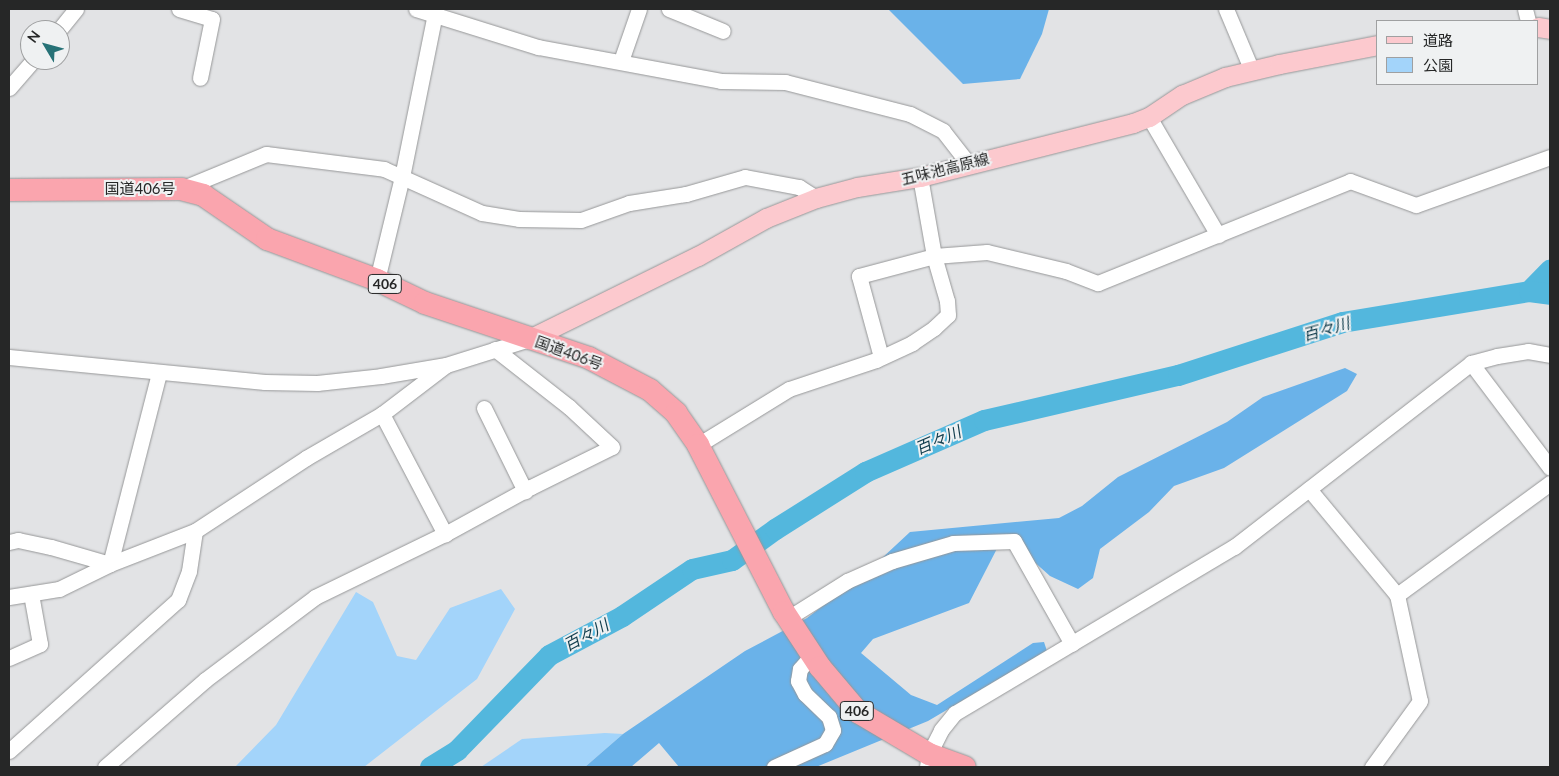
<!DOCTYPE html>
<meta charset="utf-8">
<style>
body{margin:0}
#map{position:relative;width:1559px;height:776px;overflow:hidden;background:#e2e3e5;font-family:Lato,"Noto Sans JP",sans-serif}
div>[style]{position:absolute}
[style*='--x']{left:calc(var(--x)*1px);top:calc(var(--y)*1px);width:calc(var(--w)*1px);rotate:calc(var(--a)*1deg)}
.green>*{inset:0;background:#a3d4fa}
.forest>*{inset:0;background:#6ab2e9}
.river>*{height:21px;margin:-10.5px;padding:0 10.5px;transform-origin:10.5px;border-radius:10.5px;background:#53b7dd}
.roads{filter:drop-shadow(0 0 1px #969798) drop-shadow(0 0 1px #969798)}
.minor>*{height:15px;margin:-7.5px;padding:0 7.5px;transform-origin:7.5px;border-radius:7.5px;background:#fff}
.major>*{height:19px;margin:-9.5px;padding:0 9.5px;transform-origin:9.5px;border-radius:9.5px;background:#fcc9ce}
.highway>*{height:22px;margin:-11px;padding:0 11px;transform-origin:11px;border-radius:11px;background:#faa5ae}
span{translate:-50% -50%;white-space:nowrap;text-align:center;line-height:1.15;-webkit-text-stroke:4px #eff1f2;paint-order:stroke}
.shield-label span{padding:1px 4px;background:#eff1f2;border:1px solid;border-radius:4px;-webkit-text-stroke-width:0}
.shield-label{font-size:14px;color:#262727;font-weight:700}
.street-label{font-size:15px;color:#262727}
.water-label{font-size:16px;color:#103d4d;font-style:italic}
.frame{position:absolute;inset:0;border:10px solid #262727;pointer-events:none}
.legend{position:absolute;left:1376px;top:20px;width:162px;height:65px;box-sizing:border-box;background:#eff1f2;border:1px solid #9fa0a1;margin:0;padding:6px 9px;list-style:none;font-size:15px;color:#262727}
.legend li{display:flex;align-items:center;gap:10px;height:25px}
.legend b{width:25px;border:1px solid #9fa0a1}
.north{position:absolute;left:20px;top:20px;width:50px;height:50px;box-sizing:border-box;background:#eff1f2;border:1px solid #9fa0a1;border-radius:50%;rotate:307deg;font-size:14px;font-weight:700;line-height:20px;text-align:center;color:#262727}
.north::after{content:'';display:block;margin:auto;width:18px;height:22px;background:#277277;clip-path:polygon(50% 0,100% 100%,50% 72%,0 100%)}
</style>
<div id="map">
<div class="green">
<i style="clip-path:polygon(501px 589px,515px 609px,477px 679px,364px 767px,235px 767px,276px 725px,356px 592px,373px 602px,397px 656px,416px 660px,450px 608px)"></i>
<i style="clip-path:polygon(605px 733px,623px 734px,585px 767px,481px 767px,522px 739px)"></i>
</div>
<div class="forest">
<i style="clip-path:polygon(888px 9px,1049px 9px,1042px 34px,1020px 79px,963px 84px)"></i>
<i style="clip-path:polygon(1345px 368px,1357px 374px,1347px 391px,1224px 468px,1174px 486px,1149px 512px,1100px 549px,1093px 578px,1078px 589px,1050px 576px,1004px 535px,969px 603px,873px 639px,861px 653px,911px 695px,937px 705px,1033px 643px,1044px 642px,1047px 651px,928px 721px,816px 767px,679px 767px,659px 743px,631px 767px,585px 767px,623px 734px,745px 651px,807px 618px,867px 572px,910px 532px,1059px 518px,1082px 506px,1118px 477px,1227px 422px,1263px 397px)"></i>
</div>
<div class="river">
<i style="--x:1529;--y:291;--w:30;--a:-46"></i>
<i style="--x:430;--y:767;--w:32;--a:-32"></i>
<i style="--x:457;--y:750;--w:132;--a:-45.9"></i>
<i style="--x:549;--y:655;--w:83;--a:-28.1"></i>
<i style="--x:622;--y:616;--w:84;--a:-33.9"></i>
<i style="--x:692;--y:569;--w:41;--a:-12.7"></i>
<i style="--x:732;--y:560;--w:53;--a:-35.8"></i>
<i style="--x:775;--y:529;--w:107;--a:-32.3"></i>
<i style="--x:865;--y:472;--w:130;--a:-23.6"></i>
<i style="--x:984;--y:420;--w:199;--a:-13.1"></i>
<i style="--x:1178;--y:375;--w:172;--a:-17.9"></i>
<i style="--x:1342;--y:322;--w:190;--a:-9.4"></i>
<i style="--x:1529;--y:291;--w:21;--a:8"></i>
</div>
<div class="roads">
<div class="minor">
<i style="--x:179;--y:9;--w:34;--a:17"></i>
<i style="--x:212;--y:19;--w:60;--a:101.5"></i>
<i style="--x:416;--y:9;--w:128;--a:17.3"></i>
<i style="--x:538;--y:47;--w:186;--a:10.5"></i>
<i style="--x:721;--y:81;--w:64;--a:0.9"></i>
<i style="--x:785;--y:82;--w:129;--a:14.4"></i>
<i style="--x:910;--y:114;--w:37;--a:27"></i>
<i style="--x:943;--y:131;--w:41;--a:52"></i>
<i style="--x:669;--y:9;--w:58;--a:22.2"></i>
<i style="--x:1226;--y:9;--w:67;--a:67.2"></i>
<i style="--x:1525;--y:9;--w:12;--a:76"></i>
<i style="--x:59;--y:30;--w:27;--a:-51"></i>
<i style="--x:621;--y:61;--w:55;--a:-70.9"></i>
<i style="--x:9;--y:88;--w:37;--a:-49"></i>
<i style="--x:1149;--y:117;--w:137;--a:59.7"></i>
<i style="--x:181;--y:189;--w:92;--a:-22.4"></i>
<i style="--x:266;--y:154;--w:119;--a:7.2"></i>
<i style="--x:384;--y:169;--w:107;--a:24.2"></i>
<i style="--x:482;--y:213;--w:37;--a:9"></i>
<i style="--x:519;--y:219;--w:62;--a:0.9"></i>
<i style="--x:581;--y:220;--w:51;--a:-19.5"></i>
<i style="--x:629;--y:203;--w:58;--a:-9"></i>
<i style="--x:686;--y:194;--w:61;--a:-16.1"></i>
<i style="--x:745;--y:177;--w:55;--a:10.5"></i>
<i style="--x:799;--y:187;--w:20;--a:33"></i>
<i style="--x:377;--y:280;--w:106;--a:-76.4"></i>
<i style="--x:402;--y:177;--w:171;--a:-78.6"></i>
<i style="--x:9;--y:357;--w:257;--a:5.6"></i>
<i style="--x:265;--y:382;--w:52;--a:1.1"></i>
<i style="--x:317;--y:383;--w:64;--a:-6.2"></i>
<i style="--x:381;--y:376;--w:66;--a:-9.6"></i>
<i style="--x:446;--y:365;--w:87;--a:-17.4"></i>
<i style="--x:881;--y:357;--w:84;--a:-105.2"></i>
<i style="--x:859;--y:276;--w:78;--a:-14.9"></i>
<i style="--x:934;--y:256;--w:53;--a:-4.3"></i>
<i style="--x:987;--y:252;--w:81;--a:13.5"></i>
<i style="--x:1066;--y:271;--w:34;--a:21"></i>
<i style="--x:1098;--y:283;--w:272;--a:-22"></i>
<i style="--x:1350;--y:181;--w:70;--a:20"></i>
<i style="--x:1416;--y:205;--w:142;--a:-19.7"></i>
<i style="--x:1471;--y:363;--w:131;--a:53"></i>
<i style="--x:484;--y:408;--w:93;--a:63.7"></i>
<i style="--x:382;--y:414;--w:136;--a:62.3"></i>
<i style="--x:698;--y:445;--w:107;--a:-31.6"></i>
<i style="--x:789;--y:389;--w:92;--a:-18.4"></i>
<i style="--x:876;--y:360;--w:40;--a:-25"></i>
<i style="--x:912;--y:343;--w:27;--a:-34"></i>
<i style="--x:934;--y:328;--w:19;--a:-43"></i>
<i style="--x:948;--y:315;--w:14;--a:-94"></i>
<i style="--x:947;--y:301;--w:47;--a:-106.1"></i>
<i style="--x:934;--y:256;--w:80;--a:-100"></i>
<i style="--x:1309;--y:489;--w:138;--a:50.3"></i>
<i style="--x:1397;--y:595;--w:108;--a:77.8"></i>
<i style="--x:1420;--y:701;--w:82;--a:126"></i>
<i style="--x:9;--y:542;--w:9;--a:-13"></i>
<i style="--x:18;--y:540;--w:34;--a:12"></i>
<i style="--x:51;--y:547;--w:61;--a:16.1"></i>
<i style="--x:110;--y:564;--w:197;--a:-75.6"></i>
<i style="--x:1397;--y:595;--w:190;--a:-36.2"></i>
<i style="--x:9;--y:597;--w:51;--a:-9.1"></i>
<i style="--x:59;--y:589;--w:57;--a:-26.1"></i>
<i style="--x:110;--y:564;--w:91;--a:-21.2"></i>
<i style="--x:195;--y:531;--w:133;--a:-33.3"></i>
<i style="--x:306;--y:458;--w:88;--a:-30.1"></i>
<i style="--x:382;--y:414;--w:79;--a:-37.3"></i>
<i style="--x:788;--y:618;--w:70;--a:-32.1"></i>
<i style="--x:847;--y:581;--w:49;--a:-24"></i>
<i style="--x:892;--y:561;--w:64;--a:-16.4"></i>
<i style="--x:953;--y:543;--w:61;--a:-1.9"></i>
<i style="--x:1014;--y:541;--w:118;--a:60.6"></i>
<i style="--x:9;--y:658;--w:34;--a:-24"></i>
<i style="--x:40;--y:644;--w:51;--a:-100.2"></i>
<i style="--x:9;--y:751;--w:227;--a:-41.8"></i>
<i style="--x:178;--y:600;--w:31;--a:-69"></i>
<i style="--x:189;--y:571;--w:40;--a:-81.5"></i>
<i style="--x:105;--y:767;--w:133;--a:-41"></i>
<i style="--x:205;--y:680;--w:138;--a:-37"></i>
<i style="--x:315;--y:597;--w:144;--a:-25.9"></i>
<i style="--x:445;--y:534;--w:98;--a:-28.7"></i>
<i style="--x:531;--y:487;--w:90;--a:-26.3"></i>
<i style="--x:612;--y:447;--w:59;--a:-137.1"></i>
<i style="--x:569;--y:407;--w:94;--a:-141.9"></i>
<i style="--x:774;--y:767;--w:56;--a:-24.3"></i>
<i style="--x:825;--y:744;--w:16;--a:-60"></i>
<i style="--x:833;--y:730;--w:14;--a:-107"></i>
<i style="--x:829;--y:717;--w:33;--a:-136"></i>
<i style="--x:805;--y:694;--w:15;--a:-118"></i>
<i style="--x:798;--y:681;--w:12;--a:-81"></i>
<i style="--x:800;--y:669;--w:18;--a:-49"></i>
<i style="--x:927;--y:767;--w:13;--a:-81"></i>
<i style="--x:929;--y:754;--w:27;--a:-63"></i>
<i style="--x:941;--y:730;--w:22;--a:-51"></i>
<i style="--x:955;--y:713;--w:325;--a:-30.8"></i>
<i style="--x:1234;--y:547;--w:300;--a:-37.8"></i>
<i style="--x:1471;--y:363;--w:27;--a:-15"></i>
<i style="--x:1497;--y:356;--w:31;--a:-9"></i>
<i style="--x:1528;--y:351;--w:22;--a:10"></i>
</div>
<div class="major">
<i style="--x:1538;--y:27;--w:12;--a:9"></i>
<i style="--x:529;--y:339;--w:188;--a:-26.2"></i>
<i style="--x:698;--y:256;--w:78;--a:-29.2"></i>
<i style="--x:766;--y:218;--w:54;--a:-21.8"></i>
<i style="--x:816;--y:198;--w:42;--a:-15"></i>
<i style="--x:857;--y:187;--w:64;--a:-9"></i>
<i style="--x:920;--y:177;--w:220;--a:-14.2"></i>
<i style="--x:1133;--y:123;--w:17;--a:-21"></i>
<i style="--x:1149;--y:117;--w:40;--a:-34"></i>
<i style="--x:1182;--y:95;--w:47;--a:-22.7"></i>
<i style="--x:1225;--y:77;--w:56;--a:-13.5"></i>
<i style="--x:1279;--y:64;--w:101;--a:-10.9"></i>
</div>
<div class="highway">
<i style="--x:9;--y:190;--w:172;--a:-0.3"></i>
<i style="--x:181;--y:189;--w:23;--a:15"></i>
<i style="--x:203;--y:195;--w:78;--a:34.5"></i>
<i style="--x:267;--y:239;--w:117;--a:20.4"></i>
<i style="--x:377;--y:280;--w:53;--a:25.6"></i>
<i style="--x:425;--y:303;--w:173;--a:18.5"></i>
<i style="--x:589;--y:358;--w:69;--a:27.7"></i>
<i style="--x:650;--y:390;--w:35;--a:41"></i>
<i style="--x:676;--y:413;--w:39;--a:55"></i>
<i style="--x:698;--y:445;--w:188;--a:62.8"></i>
<i style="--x:784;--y:612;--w:66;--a:56.8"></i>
<i style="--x:820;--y:667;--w:59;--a:49.8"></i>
<i style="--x:858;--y:712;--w:82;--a:30.6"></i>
<i style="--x:929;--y:754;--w:38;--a:20"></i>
</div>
</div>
<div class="shield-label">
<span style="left:385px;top:284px">406</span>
<span style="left:857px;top:711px">406</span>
</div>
<div class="street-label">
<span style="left:945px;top:169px;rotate:-14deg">五味池高原線</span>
<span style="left:140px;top:189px">国道406号</span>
<span style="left:569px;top:353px;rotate:20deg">国道406号</span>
</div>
<div class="water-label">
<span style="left:1326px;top:329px;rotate:-16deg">百々川</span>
<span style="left:938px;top:440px;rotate:-23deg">百々川</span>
<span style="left:586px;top:635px;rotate:-28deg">百々川</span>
</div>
<div class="frame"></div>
<ul class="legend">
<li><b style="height:6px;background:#fcc9ce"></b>道路</li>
<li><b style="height:14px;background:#a3d4fa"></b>公園</li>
</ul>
<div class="north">N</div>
</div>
